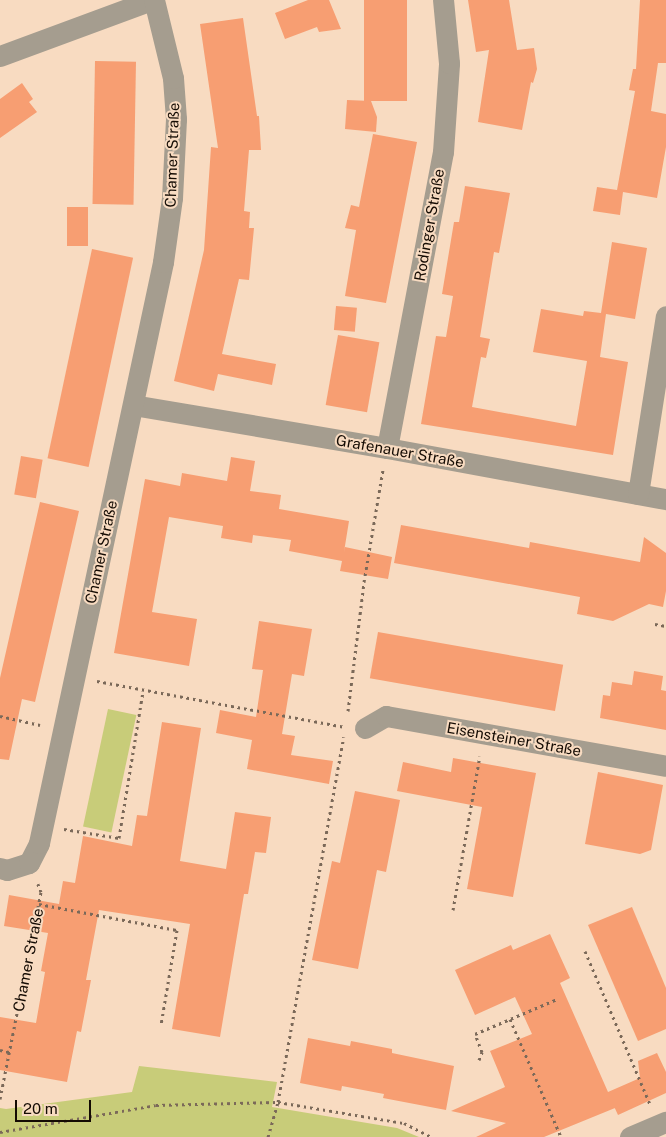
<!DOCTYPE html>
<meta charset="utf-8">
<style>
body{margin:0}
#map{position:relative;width:666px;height:1137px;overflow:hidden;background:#f8dbc1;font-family:"Public Sans",sans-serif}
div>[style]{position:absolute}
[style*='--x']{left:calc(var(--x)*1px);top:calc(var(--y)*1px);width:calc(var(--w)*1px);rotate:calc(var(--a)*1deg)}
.green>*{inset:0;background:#c8cc79;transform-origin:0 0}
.building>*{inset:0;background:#f79e72;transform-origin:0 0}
.path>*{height:3px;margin-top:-1.5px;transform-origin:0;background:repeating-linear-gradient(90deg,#7b6959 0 2.5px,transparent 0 6.5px)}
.street>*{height:21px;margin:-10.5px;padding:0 10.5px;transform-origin:10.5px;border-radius:10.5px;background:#a59d8f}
span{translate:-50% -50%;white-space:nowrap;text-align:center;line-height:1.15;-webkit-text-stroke:4px #f8dbc1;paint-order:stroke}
.street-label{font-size:15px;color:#140b03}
.scale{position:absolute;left:15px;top:1100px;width:76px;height:22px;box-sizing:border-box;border:2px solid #140b03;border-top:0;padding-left:6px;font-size:15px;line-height:18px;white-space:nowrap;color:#140b03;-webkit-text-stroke:4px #f8dbc1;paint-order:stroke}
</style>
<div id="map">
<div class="green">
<i style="left:108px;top:709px;width:29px;height:120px;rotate:12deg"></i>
<i style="clip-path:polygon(139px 1066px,277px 1082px,272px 1107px,397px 1128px,419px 1137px,0 1137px,0 1108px,6px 1109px,132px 1092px)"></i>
</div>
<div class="building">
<i style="clip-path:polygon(308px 0,329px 0,341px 29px,319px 32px,317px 27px,285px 39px,275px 13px)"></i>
<i style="left:364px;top:0;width:43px;height:101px"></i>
<i style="clip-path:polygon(468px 0,509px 0,517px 50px,534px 48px,537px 69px,533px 83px,531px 82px,522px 130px,478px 122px,489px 50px,476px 52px)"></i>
<i style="clip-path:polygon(640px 0,666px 0,666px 63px,658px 63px,651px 111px,666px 114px,666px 147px,657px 198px,623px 192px,620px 215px,593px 211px,597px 187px,617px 190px,635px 91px,629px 90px,633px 69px,636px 69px)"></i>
<i style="clip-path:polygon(243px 18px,257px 116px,259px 116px,261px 150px,249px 150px,244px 211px,250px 212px,249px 228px,254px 228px,249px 280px,239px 279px,222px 354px,276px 364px,272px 385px,218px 374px,214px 391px,174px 381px,204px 250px,211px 147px,218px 148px,200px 24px)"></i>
<i style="left:95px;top:61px;width:41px;height:143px;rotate:1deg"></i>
<i style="clip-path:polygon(22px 83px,33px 99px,29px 102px,37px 112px,0 138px,0 99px)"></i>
<i style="clip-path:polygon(347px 100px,371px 101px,377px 117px,376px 132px,345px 129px)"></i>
<i style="clip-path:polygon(373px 134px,417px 142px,386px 303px,345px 296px,356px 230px,345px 228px,351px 205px,359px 207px)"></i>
<i style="clip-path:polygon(465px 186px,510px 193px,499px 253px,494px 252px,480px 337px,490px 339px,486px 358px,481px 357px,472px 407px,576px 426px,587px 361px,533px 352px,541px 309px,583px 316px,584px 311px,601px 313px,612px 242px,647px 248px,635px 319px,606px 314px,600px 357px,628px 362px,613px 455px,421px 424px,436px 336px,446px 337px,453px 296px,442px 294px,454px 222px,459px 222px)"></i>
<i style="left:67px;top:207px;width:21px;height:39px"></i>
<i style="left:92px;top:249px;width:42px;height:214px;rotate:12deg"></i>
<i style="left:336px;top:306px;width:21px;height:24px;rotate:5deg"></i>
<i style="left:338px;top:335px;width:42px;height:71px;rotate:10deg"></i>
<i style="left:21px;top:456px;width:22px;height:39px;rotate:10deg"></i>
<i style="clip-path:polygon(231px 457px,255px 461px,250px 491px,281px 495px,279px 509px,349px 521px,344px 552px,345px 547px,392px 557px,388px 579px,340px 571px,342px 561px,289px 551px,291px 540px,253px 535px,252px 543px,221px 538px,223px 526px,169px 517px,152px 612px,197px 619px,189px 666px,114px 653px,145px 479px,180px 486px,182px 473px,227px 481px)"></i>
<i style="clip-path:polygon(40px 502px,79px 511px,35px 702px,22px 699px,9px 760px,0 759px,0 678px)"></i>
<i style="clip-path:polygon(401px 525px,529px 548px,530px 542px,640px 562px,644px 537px,666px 553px,666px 591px,663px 607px,649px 604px,613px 621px,577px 614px,580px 597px,394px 563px)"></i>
<i style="clip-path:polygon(259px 621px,312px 629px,304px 676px,292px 674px,282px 734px,295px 736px,291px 755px,333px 761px,329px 784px,247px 769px,252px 740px,216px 733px,220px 710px,256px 717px,263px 670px,252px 669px)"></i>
<i style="left:378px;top:632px;width:188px;height:47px;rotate:10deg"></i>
<i style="clip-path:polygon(634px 671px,663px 676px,661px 690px,666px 691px,666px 730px,600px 718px,603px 695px,610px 696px,612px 682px,632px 685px)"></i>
<i style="clip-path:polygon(162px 722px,201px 728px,180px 861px,226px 869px,235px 812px,271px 817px,266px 853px,255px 852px,248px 894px,244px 894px,220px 1037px,172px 1029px,190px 924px,99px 910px,86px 980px,91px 980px,81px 1032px,77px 1031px,67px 1082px,0 1070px,0 1017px,36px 1023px,45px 972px,41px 971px,48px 933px,4px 926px,9px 895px,59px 904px,63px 881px,75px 883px,83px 836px,132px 846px,137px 815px,147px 816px)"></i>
<i style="clip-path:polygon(453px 758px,536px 773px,513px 897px,467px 889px,482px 807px,397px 791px,403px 762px,451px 772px)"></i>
<i style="clip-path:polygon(598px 772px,663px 785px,651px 850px,640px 854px,585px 844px)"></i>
<i style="clip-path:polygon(355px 791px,400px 800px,386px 872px,377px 870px,358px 969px,312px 960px,332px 861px,340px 863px)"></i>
<i style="clip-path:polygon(632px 907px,666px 988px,666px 1029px,638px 1041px,588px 925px)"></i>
<i style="clip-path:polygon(550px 934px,570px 978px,560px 983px,608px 1092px,640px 1078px,638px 1061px,657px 1053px,666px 1072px,666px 1093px,618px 1115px,612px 1102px,615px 1108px,544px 1137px,476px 1137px,506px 1123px,451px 1111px,505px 1087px,490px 1051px,532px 1034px,515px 997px,475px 1015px,455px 970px,511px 945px,513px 950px)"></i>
<i style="clip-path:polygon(308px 1038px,350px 1046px,351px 1041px,392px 1049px,392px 1053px,454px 1066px,446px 1110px,383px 1098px,384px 1094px,342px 1086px,341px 1091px,300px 1083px)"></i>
</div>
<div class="path">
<i style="--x:655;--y:624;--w:11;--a:10"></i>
<i style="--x:97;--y:681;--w:251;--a:10.5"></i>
<i style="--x:348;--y:711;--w:130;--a:-82.9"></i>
<i style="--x:364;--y:582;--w:114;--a:-80.4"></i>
<i style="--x:0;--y:716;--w:41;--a:12.7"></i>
<i style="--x:64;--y:829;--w:56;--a:9.3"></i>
<i style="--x:119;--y:838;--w:149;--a:-80.7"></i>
<i style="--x:39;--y:904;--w:140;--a:10.7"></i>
<i style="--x:177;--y:930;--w:96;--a:99.6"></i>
<i style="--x:453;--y:910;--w:156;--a:-80.1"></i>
<i style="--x:585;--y:951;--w:166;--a:67"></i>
<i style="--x:510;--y:1019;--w:129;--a:66.6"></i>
<i style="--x:0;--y:1050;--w:9;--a:13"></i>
<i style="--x:479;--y:1060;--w:9;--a:-69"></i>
<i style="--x:482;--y:1052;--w:19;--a:-111"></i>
<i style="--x:475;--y:1034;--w:89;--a:-23.1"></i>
<i style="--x:0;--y:1099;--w:211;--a:-78.8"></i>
<i style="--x:41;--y:892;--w:9;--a:-111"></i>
<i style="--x:0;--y:1132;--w:158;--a:-9.8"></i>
<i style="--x:156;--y:1105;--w:122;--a:-1.4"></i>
<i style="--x:278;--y:1102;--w:128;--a:9.5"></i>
<i style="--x:404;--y:1123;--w:31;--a:27"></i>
<i style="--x:268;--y:1137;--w:36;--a:-74"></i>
<i style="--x:278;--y:1102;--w:371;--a:-79.8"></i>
</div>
<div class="street">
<i style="--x:0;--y:56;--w:161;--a:-20.3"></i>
<i style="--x:133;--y:405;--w:258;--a:9.6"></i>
<i style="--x:387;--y:448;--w:284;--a:10.4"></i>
<i style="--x:387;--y:448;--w:301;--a:-79.3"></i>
<i style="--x:443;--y:152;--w:89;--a:-86.1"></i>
<i style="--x:449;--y:63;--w:63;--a:-95.4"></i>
<i style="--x:638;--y:494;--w:180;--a:-81.1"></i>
<i style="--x:365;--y:728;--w:24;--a:-30"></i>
<i style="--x:386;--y:716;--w:284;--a:10.1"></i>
<i style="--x:0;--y:868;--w:7;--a:16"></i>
<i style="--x:7;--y:870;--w:23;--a:-18"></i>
<i style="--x:29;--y:863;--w:22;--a:-63"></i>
<i style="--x:39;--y:843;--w:594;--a:-77.95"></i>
<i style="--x:163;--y:262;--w:65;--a:-82"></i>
<i style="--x:172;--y:198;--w:79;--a:-87.1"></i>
<i style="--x:176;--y:119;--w:41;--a:-94.2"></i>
<i style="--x:173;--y:78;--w:80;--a:-103.7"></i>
<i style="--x:630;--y:1137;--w:39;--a:-23"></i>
</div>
<div class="street-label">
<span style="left:172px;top:155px;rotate:-88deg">Chamer Straße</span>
<span style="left:429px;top:225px;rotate:-80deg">Rodinger Straße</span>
<span style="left:400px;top:451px;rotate:10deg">Grafenauer Straße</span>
<span style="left:101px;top:552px;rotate:-78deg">Chamer Straße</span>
<span style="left:514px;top:739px;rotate:10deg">Eisensteiner Straße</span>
<span style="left:28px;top:960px;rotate:-79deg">Chamer Straße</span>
</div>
<div class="scale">20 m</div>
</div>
